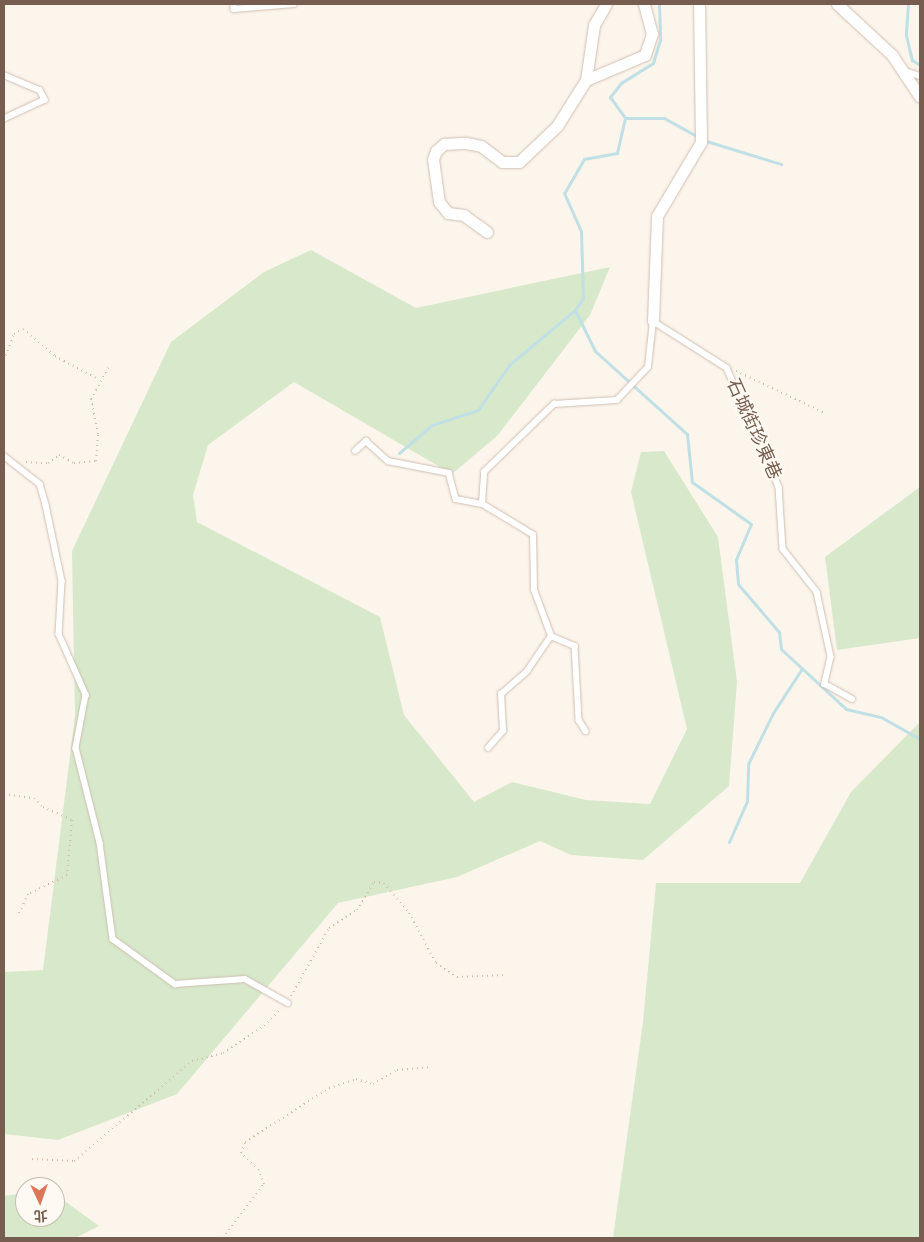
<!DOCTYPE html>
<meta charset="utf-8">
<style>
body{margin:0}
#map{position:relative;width:924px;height:1242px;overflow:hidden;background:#fcf5eb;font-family:Mulish,"Noto Sans TC",sans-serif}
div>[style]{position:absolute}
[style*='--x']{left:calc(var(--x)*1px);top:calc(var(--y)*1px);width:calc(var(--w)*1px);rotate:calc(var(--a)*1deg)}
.green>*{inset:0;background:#d7e9ca}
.stream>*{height:3px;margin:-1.5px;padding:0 1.5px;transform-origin:1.5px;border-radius:1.5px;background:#c0e0e5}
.path>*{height:2px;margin-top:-1px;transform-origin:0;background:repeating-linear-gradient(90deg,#d5b9a7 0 1px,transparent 0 5px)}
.roads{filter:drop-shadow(0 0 1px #cebeb1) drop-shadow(0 0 1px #cebeb1)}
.service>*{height:5.5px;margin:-2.75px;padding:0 2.75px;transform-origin:2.75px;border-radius:2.75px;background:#fff}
.minor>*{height:11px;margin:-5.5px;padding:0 5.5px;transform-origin:5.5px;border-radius:5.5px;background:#fff}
span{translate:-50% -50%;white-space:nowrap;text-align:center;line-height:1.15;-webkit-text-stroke:4.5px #fef9f2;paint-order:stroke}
.street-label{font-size:18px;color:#765d4f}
.frame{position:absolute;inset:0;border:5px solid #765d4f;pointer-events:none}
.north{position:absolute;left:15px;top:1177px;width:50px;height:50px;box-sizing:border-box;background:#fef9f2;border:1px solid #c8bbb1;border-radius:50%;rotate:177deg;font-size:14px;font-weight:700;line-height:20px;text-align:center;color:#765d4f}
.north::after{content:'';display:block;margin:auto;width:18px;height:22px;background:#dc765a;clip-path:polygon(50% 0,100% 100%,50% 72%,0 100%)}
</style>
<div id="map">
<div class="green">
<i style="clip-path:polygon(311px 250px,416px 308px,610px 267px,590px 315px,498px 435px,452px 474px,294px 382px,208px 445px,193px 495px,197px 522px,380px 617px,404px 715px,474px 802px,512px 782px,586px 800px,650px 804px,687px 729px,631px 492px,641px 452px,664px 451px,718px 537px,737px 682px,729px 786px,643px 860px,571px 855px,540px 841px,457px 877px,338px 903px,177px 1094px,58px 1140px,4px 1134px,4px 972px,43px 970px,75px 716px,72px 551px,171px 342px,264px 272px)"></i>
<i style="clip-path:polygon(920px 487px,920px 638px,837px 650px,825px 557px)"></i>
<i style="clip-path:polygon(920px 722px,920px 1238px,613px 1238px,643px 1022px,656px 883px,800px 883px,851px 792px)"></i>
<i style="clip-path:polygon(25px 1193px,25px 1217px,55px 1217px,55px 1194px,99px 1226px,75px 1238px,4px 1238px,4px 1196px)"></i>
</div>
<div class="stream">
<i style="--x:659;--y:4;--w:36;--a:88"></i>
<i style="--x:660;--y:40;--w:24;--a:107"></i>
<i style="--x:653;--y:63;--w:38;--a:148"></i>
<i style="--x:621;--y:83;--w:18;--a:128"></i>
<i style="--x:610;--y:97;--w:26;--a:54"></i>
<i style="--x:625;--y:118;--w:36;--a:103"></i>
<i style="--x:617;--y:153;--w:34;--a:170"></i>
<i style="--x:584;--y:159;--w:39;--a:120"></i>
<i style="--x:564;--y:193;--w:42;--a:65.9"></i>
<i style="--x:581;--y:231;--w:67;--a:88.3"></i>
<i style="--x:583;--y:298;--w:14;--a:124"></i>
<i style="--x:575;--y:310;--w:46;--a:64"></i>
<i style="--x:595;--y:351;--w:124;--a:42.1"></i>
<i style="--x:687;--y:434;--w:48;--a:84.1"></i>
<i style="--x:692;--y:482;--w:72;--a:35.4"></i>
<i style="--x:751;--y:524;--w:39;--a:113"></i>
<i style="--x:736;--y:560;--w:24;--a:85"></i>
<i style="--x:738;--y:584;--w:63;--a:49.5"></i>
<i style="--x:779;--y:632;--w:17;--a:83"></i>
<i style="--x:781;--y:649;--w:88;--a:42.7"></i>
<i style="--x:846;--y:709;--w:36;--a:13"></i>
<i style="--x:881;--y:717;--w:45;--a:29.4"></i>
<i style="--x:908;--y:4;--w:31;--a:94"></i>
<i style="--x:906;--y:35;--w:26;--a:77"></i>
<i style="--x:912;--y:60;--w:9;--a:32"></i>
<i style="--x:625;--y:118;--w:39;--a:0"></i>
<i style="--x:664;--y:118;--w:39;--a:29"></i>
<i style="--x:703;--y:140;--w:82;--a:17.1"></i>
<i style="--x:399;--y:453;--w:43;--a:-40.3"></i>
<i style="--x:432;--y:425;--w:48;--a:-18.1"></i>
<i style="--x:478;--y:410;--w:55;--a:-55.4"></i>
<i style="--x:509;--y:365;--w:86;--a:-39.8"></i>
<i style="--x:729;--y:842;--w:45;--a:-66.3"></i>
<i style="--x:747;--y:801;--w:37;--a:-88"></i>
<i style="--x:748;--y:764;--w:57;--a:-63.9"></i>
<i style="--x:773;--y:713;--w:51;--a:-56.9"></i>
</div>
<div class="path">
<i style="--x:4;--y:360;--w:28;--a:-69"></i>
<i style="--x:14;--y:334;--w:10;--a:-29"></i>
<i style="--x:23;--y:329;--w:42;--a:40.2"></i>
<i style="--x:55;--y:356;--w:49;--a:28.1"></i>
<i style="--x:736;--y:371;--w:98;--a:25.3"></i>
<i style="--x:26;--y:462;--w:22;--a:3"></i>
<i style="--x:48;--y:463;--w:14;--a:-36"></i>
<i style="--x:59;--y:455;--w:17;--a:28"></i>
<i style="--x:74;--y:463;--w:22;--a:-5"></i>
<i style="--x:96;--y:461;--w:27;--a:-86"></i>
<i style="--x:98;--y:434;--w:36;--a:-101"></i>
<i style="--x:91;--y:399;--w:39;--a:-61"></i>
<i style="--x:4;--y:794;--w:30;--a:8"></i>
<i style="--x:34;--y:798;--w:13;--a:45"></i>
<i style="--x:43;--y:807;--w:32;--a:24"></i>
<i style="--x:72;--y:820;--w:55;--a:95.2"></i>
<i style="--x:67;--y:875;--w:43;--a:154"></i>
<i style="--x:28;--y:894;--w:23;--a:115"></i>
<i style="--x:291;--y:996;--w:78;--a:-60.8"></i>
<i style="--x:329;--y:928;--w:33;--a:-33"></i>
<i style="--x:357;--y:910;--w:33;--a:-59"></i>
<i style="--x:374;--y:882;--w:10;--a:6"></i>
<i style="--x:384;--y:883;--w:39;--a:50"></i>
<i style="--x:409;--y:913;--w:57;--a:61.6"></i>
<i style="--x:436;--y:963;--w:25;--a:34"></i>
<i style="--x:457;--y:977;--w:48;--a:-2.4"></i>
<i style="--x:32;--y:1159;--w:42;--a:2.7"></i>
<i style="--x:74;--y:1161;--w:155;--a:-40.3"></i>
<i style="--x:192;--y:1061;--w:32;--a:-14"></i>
<i style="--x:223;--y:1053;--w:49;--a:-33.4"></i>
<i style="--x:264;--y:1026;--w:25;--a:-45"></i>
<i style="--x:223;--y:1238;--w:68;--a:-52.8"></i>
<i style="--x:264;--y:1184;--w:15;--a:-110"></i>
<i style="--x:259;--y:1170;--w:25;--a:-137"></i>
<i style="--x:241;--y:1153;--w:12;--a:-70"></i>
<i style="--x:245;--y:1142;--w:100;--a:-32.7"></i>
<i style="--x:329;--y:1088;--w:28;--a:-18"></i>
<i style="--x:356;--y:1079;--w:18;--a:16"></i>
<i style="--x:373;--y:1084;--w:28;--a:-30"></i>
<i style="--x:397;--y:1070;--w:32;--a:-5"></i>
</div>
<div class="roads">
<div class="service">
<i style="--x:234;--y:4;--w:5;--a:90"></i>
<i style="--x:234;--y:9;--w:60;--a:-4.8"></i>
<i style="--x:905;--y:71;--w:16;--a:18"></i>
<i style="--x:4;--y:75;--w:39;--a:23"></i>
<i style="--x:40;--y:90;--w:11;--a:63"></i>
<i style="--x:45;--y:100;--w:45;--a:155.1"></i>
<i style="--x:355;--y:451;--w:15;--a:-42"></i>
<i style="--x:366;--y:441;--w:30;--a:42"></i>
<i style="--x:388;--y:461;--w:62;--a:11.1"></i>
<i style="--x:449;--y:473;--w:27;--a:75"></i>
<i style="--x:456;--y:499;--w:26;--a:11"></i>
<i style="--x:4;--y:456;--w:46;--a:37.9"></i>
<i style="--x:40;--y:484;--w:22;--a:74"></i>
<i style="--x:46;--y:505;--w:78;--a:78.1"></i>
<i style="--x:62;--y:581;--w:53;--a:93.2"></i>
<i style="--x:59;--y:634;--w:67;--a:66.1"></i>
<i style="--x:86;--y:695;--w:54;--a:100.7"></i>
<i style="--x:76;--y:748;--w:98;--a:75.8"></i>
<i style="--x:100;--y:843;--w:97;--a:82.3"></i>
<i style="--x:113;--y:939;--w:77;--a:36"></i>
<i style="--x:175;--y:984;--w:70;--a:-4.1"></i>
<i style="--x:245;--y:979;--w:49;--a:29.2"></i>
<i style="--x:551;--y:636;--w:26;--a:23"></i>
<i style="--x:575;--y:646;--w:74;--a:86.9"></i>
<i style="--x:579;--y:720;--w:13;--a:58"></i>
<i style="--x:488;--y:748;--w:23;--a:-49"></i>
<i style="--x:503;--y:731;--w:37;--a:-93"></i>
<i style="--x:501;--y:694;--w:35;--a:-41"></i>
<i style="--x:527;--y:671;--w:42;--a:-55.6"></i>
<i style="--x:551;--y:636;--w:49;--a:-110.3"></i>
<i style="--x:534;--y:590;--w:55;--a:-91"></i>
<i style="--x:533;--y:535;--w:60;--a:-148.7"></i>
<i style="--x:482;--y:504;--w:32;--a:-86"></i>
<i style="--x:484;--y:472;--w:98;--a:-44.2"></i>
<i style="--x:554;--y:404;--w:63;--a:-3.6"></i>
<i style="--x:617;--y:400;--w:45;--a:-46.8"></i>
<i style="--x:648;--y:367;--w:46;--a:-83.8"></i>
<i style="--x:653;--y:321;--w:88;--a:32.4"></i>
<i style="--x:727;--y:368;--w:130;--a:66.4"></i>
<i style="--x:779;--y:487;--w:62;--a:86.3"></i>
<i style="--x:783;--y:549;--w:55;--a:51.7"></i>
<i style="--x:817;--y:592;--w:66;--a:77.8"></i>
<i style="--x:831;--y:657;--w:28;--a:103"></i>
<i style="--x:825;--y:684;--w:31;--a:29"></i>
</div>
<div class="minor">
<i style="--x:837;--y:4;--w:75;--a:42.8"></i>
<i style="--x:892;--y:55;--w:50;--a:56.3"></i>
<i style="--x:586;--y:80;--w:56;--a:-81.7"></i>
<i style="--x:594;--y:25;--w:24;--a:-60"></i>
<i style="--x:487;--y:232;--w:29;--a:-144"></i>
<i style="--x:464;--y:215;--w:16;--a:-173"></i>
<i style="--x:448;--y:213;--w:14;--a:-129"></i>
<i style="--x:439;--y:202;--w:43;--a:-97.9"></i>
<i style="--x:433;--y:159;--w:9;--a:-69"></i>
<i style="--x:436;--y:151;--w:11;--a:-41"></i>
<i style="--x:444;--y:144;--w:22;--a:-3"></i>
<i style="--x:466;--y:143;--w:15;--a:11"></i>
<i style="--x:481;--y:146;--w:26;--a:37"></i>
<i style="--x:502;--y:162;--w:17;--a:0"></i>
<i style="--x:519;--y:162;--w:52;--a:-43.5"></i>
<i style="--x:557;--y:126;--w:54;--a:-57.8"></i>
<i style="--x:586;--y:80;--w:64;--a:-23"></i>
<i style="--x:645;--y:55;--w:22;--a:-72"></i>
<i style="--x:652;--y:34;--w:31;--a:-105"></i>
<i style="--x:653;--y:321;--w:105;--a:-87.8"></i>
<i style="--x:657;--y:216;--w:86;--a:-59.3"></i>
<i style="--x:701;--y:142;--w:138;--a:-90.8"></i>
</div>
</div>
<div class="street-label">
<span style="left:754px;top:429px;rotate:66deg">石城街珍東巷</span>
</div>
<div class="frame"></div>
<div class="north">北</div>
</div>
